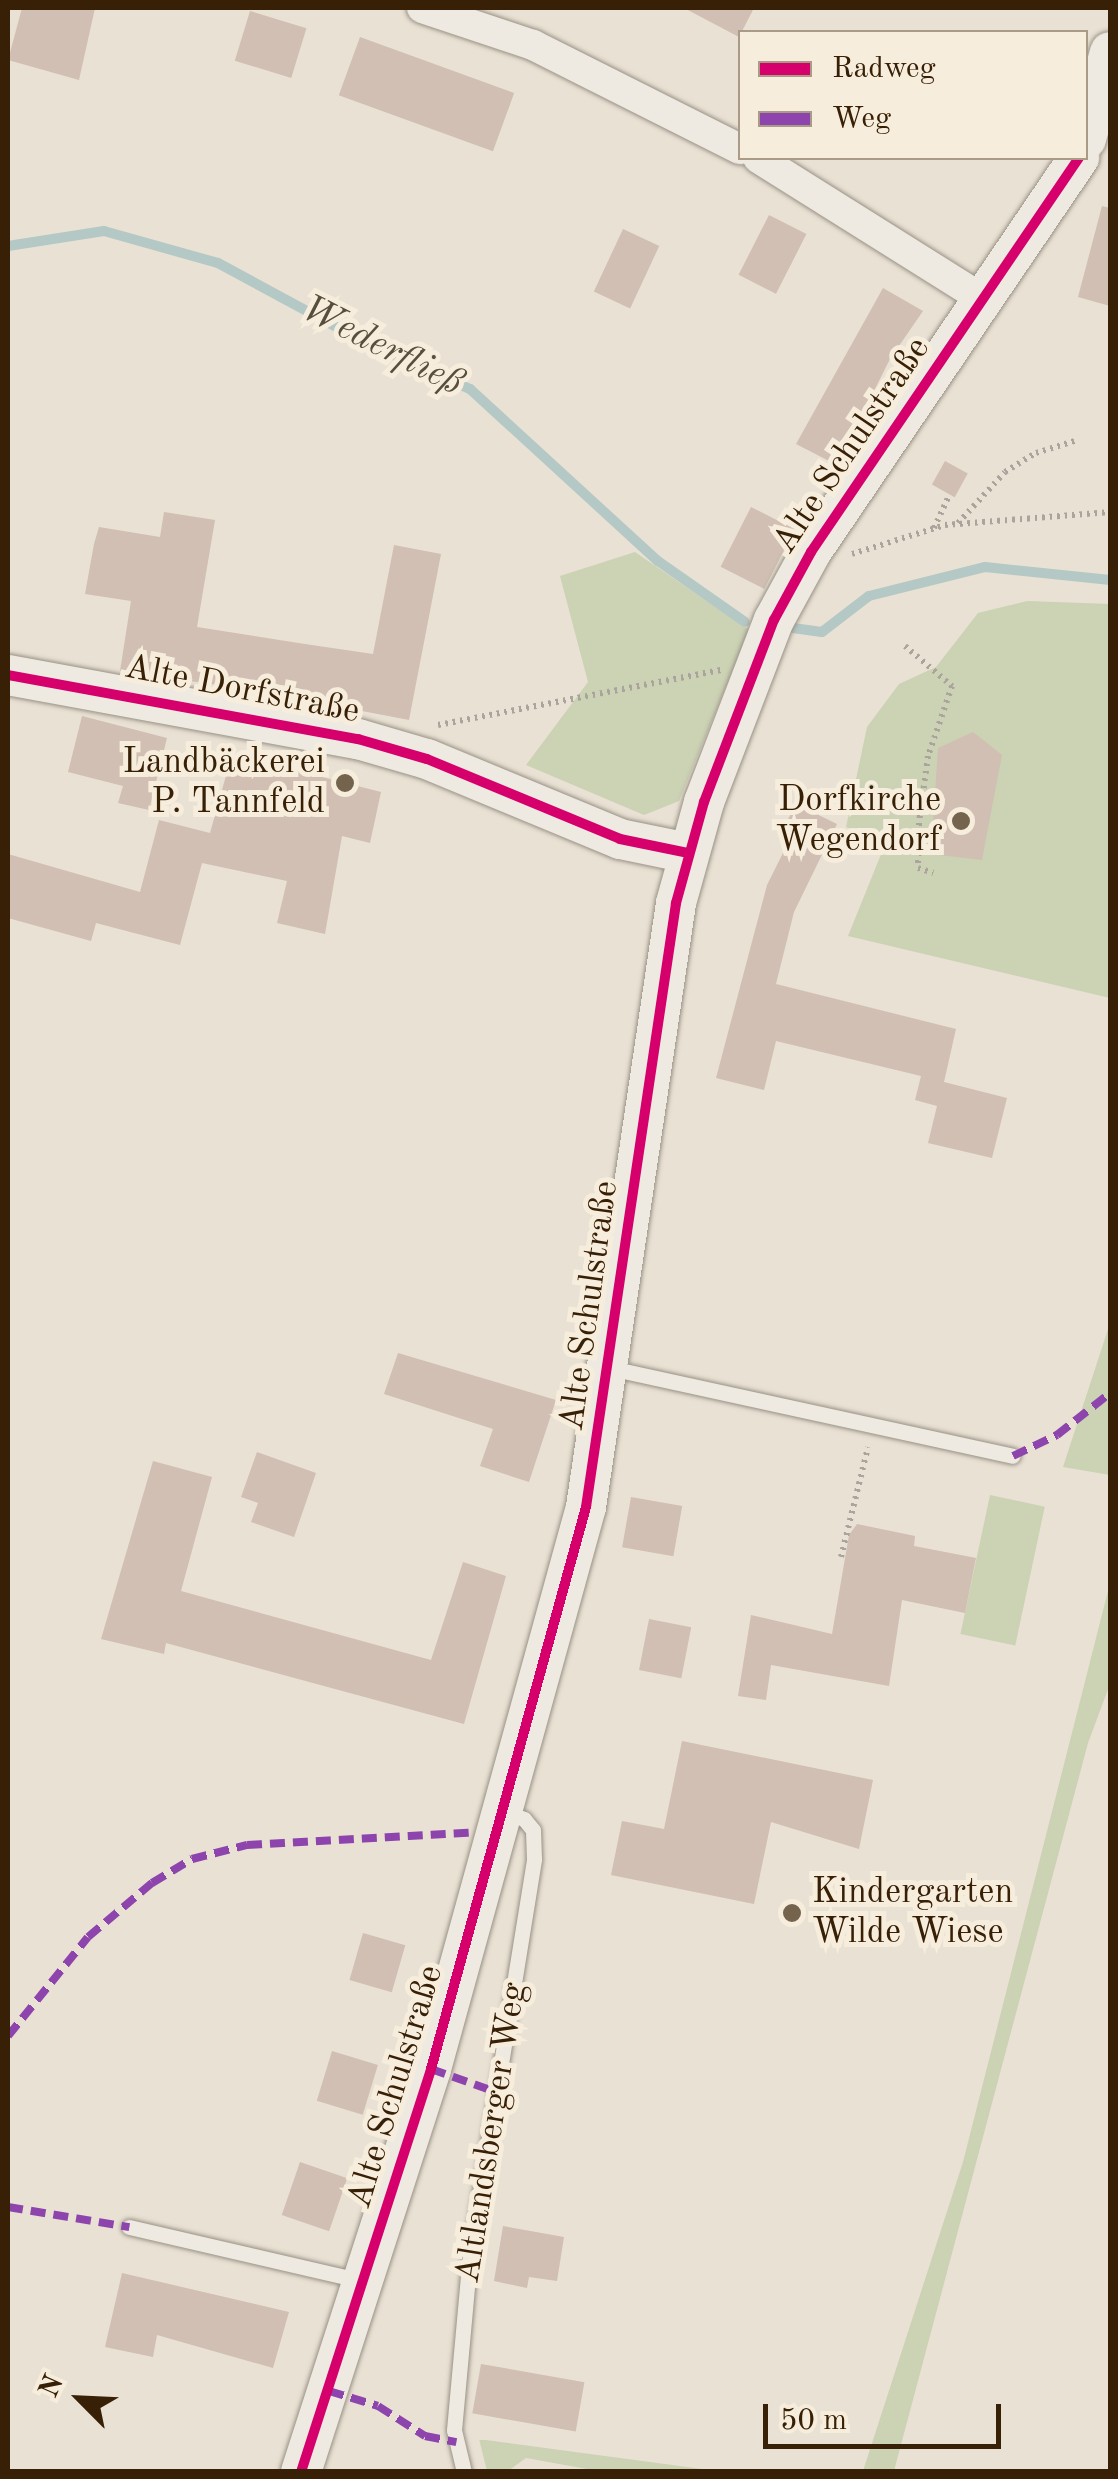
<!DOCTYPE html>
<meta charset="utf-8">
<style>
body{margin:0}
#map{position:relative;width:1118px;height:2479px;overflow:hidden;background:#e9e1d3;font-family:"Old Standard TT",serif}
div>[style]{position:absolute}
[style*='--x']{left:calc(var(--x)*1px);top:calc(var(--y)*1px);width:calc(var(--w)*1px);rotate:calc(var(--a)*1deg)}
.green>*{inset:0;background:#ccd2b4;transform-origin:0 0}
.stream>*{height:10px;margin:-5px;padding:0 5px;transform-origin:5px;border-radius:5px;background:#b4c8c5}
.building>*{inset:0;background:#d0bfb2;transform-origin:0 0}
.path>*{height:6px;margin-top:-3px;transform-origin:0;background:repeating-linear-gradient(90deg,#aaa49c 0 2.5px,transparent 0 7.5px)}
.roads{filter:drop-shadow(0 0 2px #989185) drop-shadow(0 0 2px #989185)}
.lane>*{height:15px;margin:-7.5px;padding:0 7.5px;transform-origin:7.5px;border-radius:7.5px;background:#eeeae2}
.street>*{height:30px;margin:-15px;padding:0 15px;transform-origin:15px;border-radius:15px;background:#eeeae2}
.secondary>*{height:40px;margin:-20px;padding:0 20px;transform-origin:20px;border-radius:20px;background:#eeeae2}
.quiet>*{height:8px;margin-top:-4px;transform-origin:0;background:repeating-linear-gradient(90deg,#8e44ad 0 15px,transparent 0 23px)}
.cycleway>*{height:10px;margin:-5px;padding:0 5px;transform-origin:5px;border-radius:5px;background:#d6006c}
.dots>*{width:28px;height:28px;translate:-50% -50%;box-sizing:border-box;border:5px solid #f7eddd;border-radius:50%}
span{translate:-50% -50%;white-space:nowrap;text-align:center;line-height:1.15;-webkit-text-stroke:10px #f7eddd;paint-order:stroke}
.street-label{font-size:35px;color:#372005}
.poi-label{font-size:35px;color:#372005}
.right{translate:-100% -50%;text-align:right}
.left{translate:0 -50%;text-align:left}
.water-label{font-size:38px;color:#564f3d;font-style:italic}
.frame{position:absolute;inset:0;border:10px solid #372005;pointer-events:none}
.legend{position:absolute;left:738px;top:30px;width:350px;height:130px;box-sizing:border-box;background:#f7eddd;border:2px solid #aa9b87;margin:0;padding:12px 18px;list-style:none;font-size:30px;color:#372005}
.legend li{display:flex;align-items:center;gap:20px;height:50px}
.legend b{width:50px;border:2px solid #aa9b87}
.north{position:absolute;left:30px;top:2349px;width:100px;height:100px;-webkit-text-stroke:8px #f7eddd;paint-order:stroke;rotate:294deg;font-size:28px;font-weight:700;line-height:40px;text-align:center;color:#372005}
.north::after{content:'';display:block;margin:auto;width:35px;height:45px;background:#372005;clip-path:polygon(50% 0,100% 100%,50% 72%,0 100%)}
.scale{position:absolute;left:763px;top:2404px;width:238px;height:45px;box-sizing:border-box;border:5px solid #372005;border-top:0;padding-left:12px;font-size:30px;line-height:35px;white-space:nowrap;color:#372005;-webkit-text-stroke:8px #f7eddd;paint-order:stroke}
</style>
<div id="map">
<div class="green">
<i style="clip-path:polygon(635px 552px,749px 630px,679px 801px,644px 815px,526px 765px,588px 682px,560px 576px)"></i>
<i style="clip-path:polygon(1027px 601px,1110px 604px,1110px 998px,848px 936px,886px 842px,846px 827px,867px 727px,899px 684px,936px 667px,978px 613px)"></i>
<i style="clip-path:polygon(1110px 1323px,1110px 1475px,1063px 1467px)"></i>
<i style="left:990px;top:1495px;width:56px;height:142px;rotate:12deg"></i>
<i style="clip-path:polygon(1110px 1583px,1110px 1684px,1088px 1743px,894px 2471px,863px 2471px,963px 2162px)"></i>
<i style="clip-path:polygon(479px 2439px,478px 2439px,717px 2471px,598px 2471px,526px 2458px,508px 2471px,487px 2471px)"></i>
</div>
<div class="stream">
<i style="--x:8;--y:246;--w:97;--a:-8.9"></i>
<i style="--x:104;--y:231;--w:118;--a:15.7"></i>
<i style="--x:218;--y:263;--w:168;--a:28.4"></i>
<i style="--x:366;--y:343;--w:114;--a:23.9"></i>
<i style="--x:470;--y:389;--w:255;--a:42.5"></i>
<i style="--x:658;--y:561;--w:106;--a:35"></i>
<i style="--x:793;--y:628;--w:29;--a:8"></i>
<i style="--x:822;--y:632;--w:59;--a:-37.5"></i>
<i style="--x:869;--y:596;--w:120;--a:-14"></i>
<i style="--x:985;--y:567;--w:126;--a:5.9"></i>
</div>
<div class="building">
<i style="clip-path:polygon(22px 8px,95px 8px,79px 80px,8px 60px)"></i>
<i style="clip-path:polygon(684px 8px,754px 8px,739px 37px)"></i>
<i style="left:250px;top:11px;width:59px;height:52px;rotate:17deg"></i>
<i style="left:360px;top:37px;width:164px;height:62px;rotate:20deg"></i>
<i style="clip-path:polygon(1102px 206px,1110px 208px,1110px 306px,1078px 297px)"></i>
<i style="left:769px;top:215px;width:42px;height:67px;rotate:27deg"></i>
<i style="left:623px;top:229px;width:40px;height:69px;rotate:25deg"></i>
<i style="clip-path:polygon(883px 288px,923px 311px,890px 359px,837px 465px,796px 444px)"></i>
<i style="left:945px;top:461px;width:26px;height:27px;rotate:29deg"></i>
<i style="left:751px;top:507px;width:49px;height:67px;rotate:27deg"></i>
<i style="clip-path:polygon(164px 512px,215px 520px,197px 627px,305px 644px,373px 654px,394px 545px,441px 554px,409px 720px,362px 711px,363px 706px,120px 671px,131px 601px,85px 594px,94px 544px,99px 527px,160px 537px)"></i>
<i style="clip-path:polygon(82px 716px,167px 738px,149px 810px,118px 803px,123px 786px,68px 772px)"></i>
<i style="clip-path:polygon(973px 732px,1002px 755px,982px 860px,931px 854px,938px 748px)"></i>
<i style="clip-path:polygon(232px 754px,381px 792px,370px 843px,342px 836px,325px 934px,277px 923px,287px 881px,202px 863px,180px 945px,96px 923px,91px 941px,8px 918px,8px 854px,140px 892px,159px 820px,210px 833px)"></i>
<i style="clip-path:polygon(796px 804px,837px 824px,794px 912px,776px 984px,956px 1029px,944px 1082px,1007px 1098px,992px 1158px,928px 1143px,937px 1106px,915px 1100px,921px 1076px,776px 1041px,764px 1090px,716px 1078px,767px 885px,789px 841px,779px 837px)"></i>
<i style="clip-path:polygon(398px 1353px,556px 1400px,529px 1482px,480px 1466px,493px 1429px,384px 1394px)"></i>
<i style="clip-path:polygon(257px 1452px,316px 1473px,294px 1537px,251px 1522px,258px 1503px,241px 1497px)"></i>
<i style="clip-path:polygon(153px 1461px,212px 1477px,181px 1591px,431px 1660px,463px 1562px,506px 1576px,464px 1724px,166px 1643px,164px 1654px,101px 1639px)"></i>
<i style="left:631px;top:1497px;width:52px;height:51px;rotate:10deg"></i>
<i style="clip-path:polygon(857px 1524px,915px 1536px,914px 1546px,976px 1558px,965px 1613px,902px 1600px,889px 1686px,771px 1665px,766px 1700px,738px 1696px,751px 1615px,832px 1634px,849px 1535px)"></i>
<i style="left:649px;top:1619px;width:43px;height:52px;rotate:11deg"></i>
<i style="clip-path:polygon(682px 1741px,873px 1780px,859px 1849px,771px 1822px,754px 1904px,611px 1875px,622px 1821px,664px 1829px)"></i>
<i style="left:363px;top:1933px;width:44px;height:49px;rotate:16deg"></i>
<i style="left:332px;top:2051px;width:48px;height:52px;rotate:17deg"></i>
<i style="left:300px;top:2162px;width:50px;height:56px;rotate:19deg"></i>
<i style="clip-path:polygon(503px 2226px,564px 2237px,557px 2281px,529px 2277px,527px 2288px,494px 2281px)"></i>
<i style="clip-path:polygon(122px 2273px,289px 2312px,273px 2368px,157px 2335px,153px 2357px,105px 2347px)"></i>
<i style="left:481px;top:2364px;width:105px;height:50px;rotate:10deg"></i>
</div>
<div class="path">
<i style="--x:958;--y:523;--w:69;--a:-47.3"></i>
<i style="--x:1005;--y:472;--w:36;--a:-32"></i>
<i style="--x:1036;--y:453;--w:44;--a:-17.2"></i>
<i style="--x:934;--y:528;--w:33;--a:-65"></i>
<i style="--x:852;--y:554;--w:97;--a:-17.3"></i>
<i style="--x:945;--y:525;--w:166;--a:-4.5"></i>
<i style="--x:905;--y:646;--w:62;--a:40.4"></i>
<i style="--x:952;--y:686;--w:74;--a:108.9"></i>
<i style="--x:928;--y:756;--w:68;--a:97.7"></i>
<i style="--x:919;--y:823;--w:45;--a:91.3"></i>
<i style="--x:918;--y:868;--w:16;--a:18"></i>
<i style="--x:438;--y:725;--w:288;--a:-11"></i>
<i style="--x:345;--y:783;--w:13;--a:-51"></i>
<i style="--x:841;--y:1557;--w:113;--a:-76.2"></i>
</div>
<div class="roads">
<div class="lane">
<i style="--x:610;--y:1368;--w:412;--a:12.3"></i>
<i style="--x:129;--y:2227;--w:239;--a:13"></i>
<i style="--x:464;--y:2472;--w:43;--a:-103.4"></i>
<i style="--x:454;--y:2430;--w:176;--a:-84.8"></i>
<i style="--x:470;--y:2255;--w:401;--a:-80.8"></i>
<i style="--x:534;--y:1859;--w:29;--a:-92"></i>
<i style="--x:533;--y:1830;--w:14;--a:-129"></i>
<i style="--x:524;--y:1819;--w:22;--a:-159"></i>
</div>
<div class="street">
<i style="--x:422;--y:8;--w:117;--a:18.4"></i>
<i style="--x:533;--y:45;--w:232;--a:26.7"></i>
<i style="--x:758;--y:158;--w:267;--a:32.1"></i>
</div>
<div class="secondary">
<i style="--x:1086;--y:139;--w:90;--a:-74.6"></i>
<i style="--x:8;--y:675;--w:356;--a:10.4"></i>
<i style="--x:358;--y:739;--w:72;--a:16.2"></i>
<i style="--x:427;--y:759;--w:209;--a:22.5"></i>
<i style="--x:620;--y:839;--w:69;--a:11.6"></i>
<i style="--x:301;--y:2472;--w:423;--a:-72.1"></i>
<i style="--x:431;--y:2069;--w:583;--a:-74.58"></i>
<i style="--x:586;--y:1507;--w:611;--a:-81.52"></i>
<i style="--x:676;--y:903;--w:105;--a:-74.5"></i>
<i style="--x:704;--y:802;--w:195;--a:-69"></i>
<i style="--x:774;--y:620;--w:77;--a:-61.4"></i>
<i style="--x:811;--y:552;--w:477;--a:-55.8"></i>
</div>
</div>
<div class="quiet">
<i style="--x:1013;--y:1456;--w:49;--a:-25.5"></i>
<i style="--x:1057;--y:1435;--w:68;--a:-38.4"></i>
<i style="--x:8;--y:2036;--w:127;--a:-51.1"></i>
<i style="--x:88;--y:1937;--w:84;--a:-40.2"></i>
<i style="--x:152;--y:1883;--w:47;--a:-31"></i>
<i style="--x:192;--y:1859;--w:57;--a:-14.3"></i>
<i style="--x:247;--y:1845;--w:230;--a:-3.2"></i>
<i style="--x:431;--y:2069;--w:69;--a:19.5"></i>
<i style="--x:8;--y:2207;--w:123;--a:9.4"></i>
<i style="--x:329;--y:2391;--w:51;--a:17"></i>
<i style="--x:378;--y:2406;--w:56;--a:32.6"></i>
<i style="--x:425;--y:2436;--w:32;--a:11"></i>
</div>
<div class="cycleway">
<i style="--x:8;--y:675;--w:356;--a:10.4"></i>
<i style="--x:358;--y:739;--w:72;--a:16.2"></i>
<i style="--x:427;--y:759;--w:209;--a:22.5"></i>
<i style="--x:620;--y:839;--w:69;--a:11.6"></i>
<i style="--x:301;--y:2472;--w:423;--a:-72.1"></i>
<i style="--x:431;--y:2069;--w:583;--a:-74.58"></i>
<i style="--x:586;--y:1507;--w:611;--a:-81.52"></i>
<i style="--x:676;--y:903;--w:105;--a:-74.5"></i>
<i style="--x:704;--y:802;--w:195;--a:-69"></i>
<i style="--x:774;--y:620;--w:77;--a:-61.4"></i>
<i style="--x:811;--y:552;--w:477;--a:-55.8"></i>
</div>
<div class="dots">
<i style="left:345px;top:783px;background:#75644d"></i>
<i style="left:961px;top:821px;background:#75644d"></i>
<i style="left:792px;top:1913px;background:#75644d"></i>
</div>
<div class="street-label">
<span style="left:852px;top:446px;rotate:-56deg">Alte Schulstraße</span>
<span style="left:242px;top:690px;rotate:11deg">Alte Dorfstraße</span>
<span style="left:590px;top:1306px;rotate:-82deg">Alte Schulstraße</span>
<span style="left:396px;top:2087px;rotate:-73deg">Alte Schulstraße</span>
<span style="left:492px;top:2133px;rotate:-81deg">Altlandsberger Weg</span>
</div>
<div class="poi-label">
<span class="right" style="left:325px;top:783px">Landbäckerei<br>P. Tannfeld</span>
<span class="right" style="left:941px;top:821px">Dorfkirche<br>Wegendorf</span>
<span class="left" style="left:812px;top:1913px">Kindergarten<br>Wilde Wiese</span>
</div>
<div class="water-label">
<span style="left:381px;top:347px;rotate:27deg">Wederfließ</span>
</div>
<div class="frame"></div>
<ul class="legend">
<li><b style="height:12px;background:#d6006c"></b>Radweg</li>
<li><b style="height:12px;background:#8e44ad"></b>Weg</li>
</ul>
<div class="north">N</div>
<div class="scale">50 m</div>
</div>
